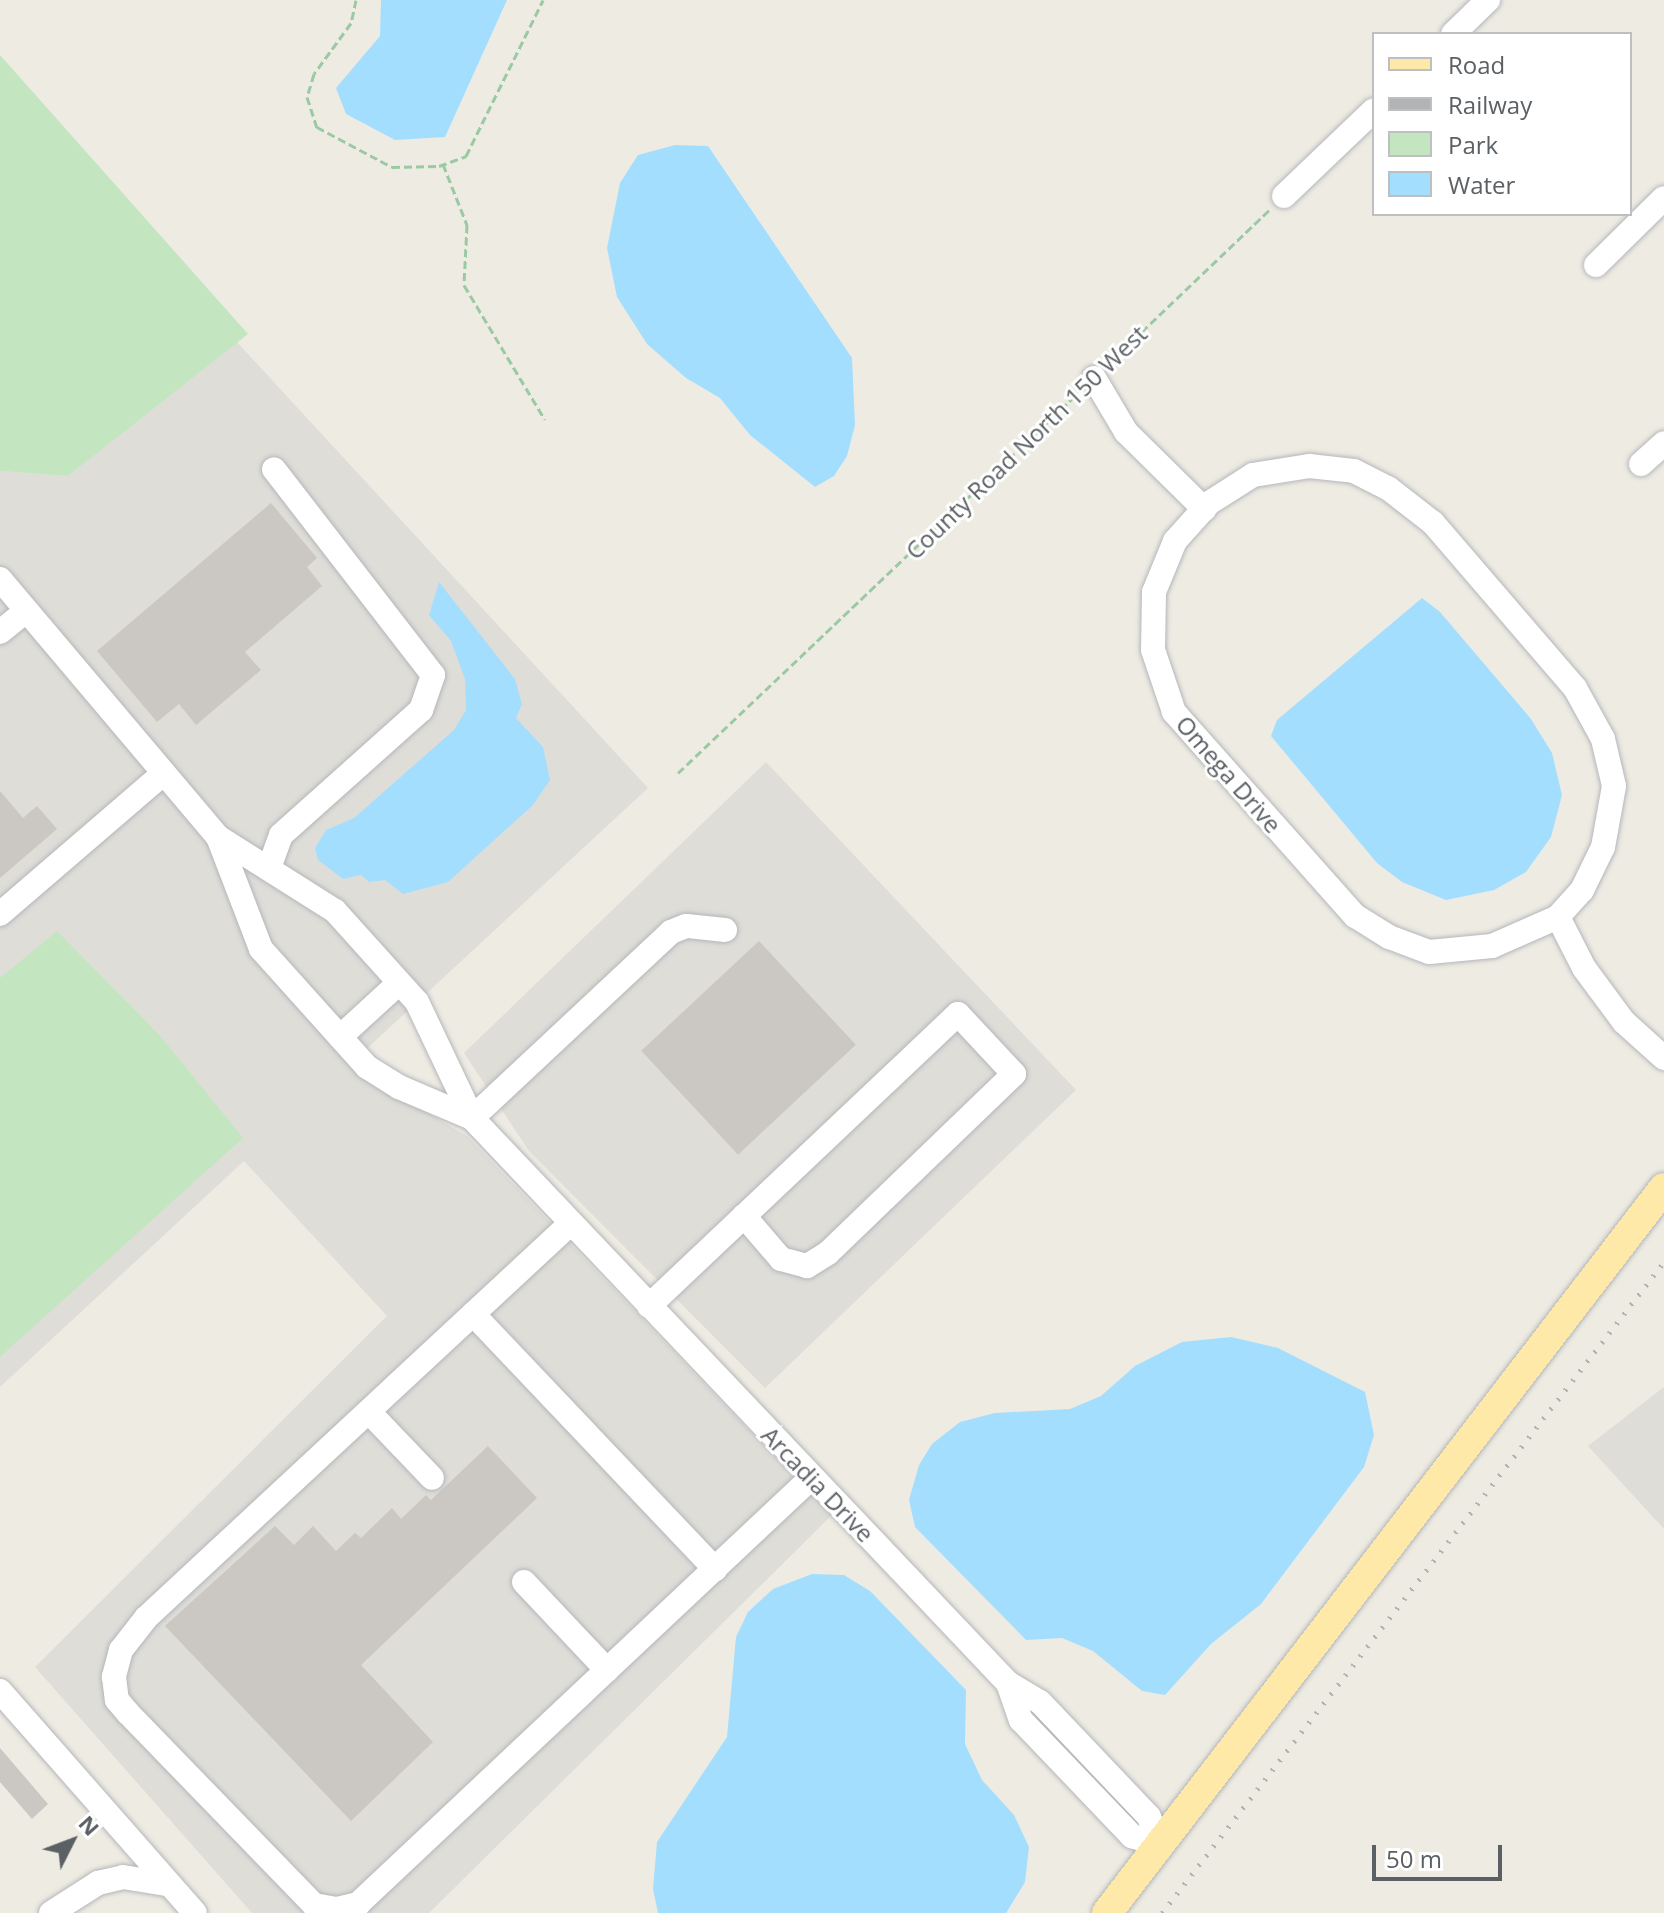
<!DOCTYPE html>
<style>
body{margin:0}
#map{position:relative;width:1664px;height:1913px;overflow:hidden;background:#eeebe3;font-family:"Open Sans",sans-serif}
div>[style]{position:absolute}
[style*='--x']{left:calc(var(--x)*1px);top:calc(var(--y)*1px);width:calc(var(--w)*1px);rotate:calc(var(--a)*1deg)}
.industrial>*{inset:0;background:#dfddd8}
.green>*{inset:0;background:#c3e6c0}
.water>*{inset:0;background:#a3deff}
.building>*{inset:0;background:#cbc7c2;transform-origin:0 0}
.path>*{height:3px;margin-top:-1.5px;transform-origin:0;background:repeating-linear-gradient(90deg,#9ac9a3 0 8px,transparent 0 12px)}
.roads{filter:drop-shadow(0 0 2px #b4b7ba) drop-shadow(0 0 2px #b4b7ba)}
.minor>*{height:24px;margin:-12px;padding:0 12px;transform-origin:12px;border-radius:12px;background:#fff}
.major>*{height:30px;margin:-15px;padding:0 15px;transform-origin:15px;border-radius:15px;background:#ffe9a8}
.rail>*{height:5px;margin-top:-2.5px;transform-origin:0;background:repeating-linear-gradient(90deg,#b2b3b4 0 2px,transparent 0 12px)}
span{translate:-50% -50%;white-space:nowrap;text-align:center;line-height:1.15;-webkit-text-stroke:6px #fff;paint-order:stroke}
.street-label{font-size:24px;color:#5b6064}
.legend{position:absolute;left:1372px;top:32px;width:260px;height:184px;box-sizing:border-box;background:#fff;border:2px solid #bdbfc1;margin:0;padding:10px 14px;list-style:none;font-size:24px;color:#5b6064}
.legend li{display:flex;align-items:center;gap:16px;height:40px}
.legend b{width:40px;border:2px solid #bdbfc1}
.north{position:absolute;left:32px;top:1801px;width:80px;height:80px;-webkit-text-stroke:6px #fff;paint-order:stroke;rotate:48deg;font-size:22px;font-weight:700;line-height:32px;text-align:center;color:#5b6064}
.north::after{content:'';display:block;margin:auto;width:28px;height:36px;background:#5b6064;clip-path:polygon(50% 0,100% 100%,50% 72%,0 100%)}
.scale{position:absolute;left:1372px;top:1845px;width:130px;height:36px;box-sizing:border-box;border:4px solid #5b6064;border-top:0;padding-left:10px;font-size:24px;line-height:28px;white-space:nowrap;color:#5b6064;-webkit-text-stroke:6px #fff;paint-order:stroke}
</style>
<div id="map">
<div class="industrial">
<i style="clip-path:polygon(236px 341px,648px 788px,348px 1066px,467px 1136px,831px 1516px,429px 1913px,252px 1913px,35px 1667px,387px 1316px,244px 1161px,0 1387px,0 471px,68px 476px)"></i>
<i style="clip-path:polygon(766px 762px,1076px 1090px,765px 1388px,529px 1151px,464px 1053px)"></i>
<i style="clip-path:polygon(1664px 1387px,1664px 1529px,1588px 1446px)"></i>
</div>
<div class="green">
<i style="clip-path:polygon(0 55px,248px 334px,68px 476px,0 471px)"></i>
<i style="clip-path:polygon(57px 931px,162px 1038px,243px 1138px,0 1357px,0 978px)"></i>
</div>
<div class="water">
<i style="clip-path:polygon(381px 0,507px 0,445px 137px,395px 140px,346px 114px,336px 88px,380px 36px)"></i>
<i style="clip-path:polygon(675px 145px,708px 146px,852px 358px,855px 425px,847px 456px,834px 476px,815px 487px,750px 435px,720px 398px,686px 378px,647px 344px,617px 297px,607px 248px,620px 183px,638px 155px)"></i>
<i style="clip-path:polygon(439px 582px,515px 679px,522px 704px,516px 718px,543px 747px,550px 780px,533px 805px,448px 882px,403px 894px,385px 880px,369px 882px,361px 875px,343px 879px,318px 860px,315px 848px,326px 830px,354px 818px,454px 730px,466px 710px,465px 679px,451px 641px,429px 615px)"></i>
<i style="clip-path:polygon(1422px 598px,1440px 612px,1531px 719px,1552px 753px,1562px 795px,1551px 837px,1526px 872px,1494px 890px,1446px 900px,1402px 882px,1377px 863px,1271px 736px,1277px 720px)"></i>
<i style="clip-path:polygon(1231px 1337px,1278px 1348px,1365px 1392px,1374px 1435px,1364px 1467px,1261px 1604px,1211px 1644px,1165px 1695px,1142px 1691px,1093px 1651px,1062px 1638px,1026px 1640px,915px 1527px,909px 1500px,919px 1465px,932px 1444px,960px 1422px,995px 1413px,1070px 1409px,1101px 1396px,1135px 1366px,1182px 1342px)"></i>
<i style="clip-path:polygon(812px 1574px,844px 1575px,870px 1591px,966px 1690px,965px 1744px,982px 1780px,1014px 1815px,1029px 1847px,1025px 1882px,1006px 1913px,658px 1913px,653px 1889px,657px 1842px,727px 1737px,736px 1637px,748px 1612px,773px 1589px)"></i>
</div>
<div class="building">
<i style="clip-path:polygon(271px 503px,317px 558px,307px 567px,322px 586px,245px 652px,261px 670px,196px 725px,179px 704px,157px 722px,97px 651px)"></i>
<i style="clip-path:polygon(0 791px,23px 818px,37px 806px,57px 829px,0 878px)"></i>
<i style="left:759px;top:941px;width:142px;height:161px;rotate:47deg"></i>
<i style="clip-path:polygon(488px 1446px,537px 1498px,361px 1665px,433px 1742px,351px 1821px,165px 1626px,275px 1526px,294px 1545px,313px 1526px,336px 1551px,355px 1533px,361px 1538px,392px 1508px,401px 1519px,426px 1495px,431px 1500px)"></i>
<i style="clip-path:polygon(0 1748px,48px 1804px,32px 1819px,0 1782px)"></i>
</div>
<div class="path">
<i style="--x:356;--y:0;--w:24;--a:102"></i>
<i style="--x:351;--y:23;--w:63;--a:126"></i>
<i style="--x:314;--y:74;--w:24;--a:107"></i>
<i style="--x:307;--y:97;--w:32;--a:72"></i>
<i style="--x:317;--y:127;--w:85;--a:28.1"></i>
<i style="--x:392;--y:167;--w:47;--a:-1.2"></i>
<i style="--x:439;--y:166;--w:29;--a:-20"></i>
<i style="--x:466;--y:156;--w:174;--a:-63.7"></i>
<i style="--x:443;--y:164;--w:66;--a:68.5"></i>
<i style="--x:467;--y:225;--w:60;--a:92.9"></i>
<i style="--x:464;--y:285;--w:157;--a:59"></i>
<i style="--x:1107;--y:365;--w:224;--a:-43.7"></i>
<i style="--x:678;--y:773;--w:552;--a:-43.53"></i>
</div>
<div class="roads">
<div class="minor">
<i style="--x:1453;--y:34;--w:49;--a:-44.2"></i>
<i style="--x:1284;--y:196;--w:124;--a:-43.7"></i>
<i style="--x:1596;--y:265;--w:95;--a:-44.6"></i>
<i style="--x:1094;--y:378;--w:63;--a:59.3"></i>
<i style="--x:1126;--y:432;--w:110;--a:44.6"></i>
<i style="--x:1641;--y:464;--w:31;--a:-42"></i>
<i style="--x:1309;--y:466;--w:45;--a:6.3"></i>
<i style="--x:1354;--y:471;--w:38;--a:27"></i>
<i style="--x:1388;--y:488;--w:57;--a:37.9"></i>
<i style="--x:1433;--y:523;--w:218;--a:49.3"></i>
<i style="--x:1575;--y:688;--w:58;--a:61.2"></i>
<i style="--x:1603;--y:739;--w:48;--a:76.8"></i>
<i style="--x:1614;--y:786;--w:62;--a:100.2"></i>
<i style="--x:1603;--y:847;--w:48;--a:116"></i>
<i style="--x:1582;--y:890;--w:36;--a:132"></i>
<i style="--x:1558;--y:917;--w:72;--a:156.3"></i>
<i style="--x:1492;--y:946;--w:63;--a:174.6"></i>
<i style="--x:1429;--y:952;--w:43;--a:-159.4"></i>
<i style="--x:1389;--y:937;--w:40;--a:-148"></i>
<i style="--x:1355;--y:916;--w:273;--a:-131.6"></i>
<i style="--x:1174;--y:712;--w:65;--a:-108.7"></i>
<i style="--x:1153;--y:650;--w:58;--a:-89"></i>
<i style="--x:1154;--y:592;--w:55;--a:-67.6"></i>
<i style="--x:1175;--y:541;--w:51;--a:-48.2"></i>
<i style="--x:1209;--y:503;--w:52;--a:-32.5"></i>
<i style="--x:1253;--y:475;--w:57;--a:-9.1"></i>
<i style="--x:0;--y:579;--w:338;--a:49.8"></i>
<i style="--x:218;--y:837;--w:138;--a:32.3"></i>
<i style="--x:335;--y:911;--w:122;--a:48"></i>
<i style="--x:417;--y:1002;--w:128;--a:64.6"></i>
<i style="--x:472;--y:1118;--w:79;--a:-157"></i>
<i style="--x:399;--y:1087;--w:38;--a:-148"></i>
<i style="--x:367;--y:1067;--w:159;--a:-131.9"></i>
<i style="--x:261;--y:949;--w:120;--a:-111"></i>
<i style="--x:0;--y:632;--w:33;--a:-39"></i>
<i style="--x:269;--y:868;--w:35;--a:-70"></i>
<i style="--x:281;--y:835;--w:188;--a:-41.8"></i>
<i style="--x:421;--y:710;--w:37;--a:-71"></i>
<i style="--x:433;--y:675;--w:260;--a:-127.7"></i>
<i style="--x:0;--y:914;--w:216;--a:-40.7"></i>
<i style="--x:1558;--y:917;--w:57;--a:63"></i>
<i style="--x:1584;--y:968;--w:67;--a:53.5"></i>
<i style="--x:1624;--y:1022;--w:54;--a:42"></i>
<i style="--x:725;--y:930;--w:39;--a:-174"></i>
<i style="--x:686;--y:926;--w:16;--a:158"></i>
<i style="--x:671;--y:932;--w:272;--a:136.9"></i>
<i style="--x:472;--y:1118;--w:779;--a:46.51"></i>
<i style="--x:1008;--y:1683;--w:39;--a:71"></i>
<i style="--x:1021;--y:1720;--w:161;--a:46.3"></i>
<i style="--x:1132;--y:1836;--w:28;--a:18"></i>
<i style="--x:340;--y:1037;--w:80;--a:-42.5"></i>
<i style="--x:571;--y:1223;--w:580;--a:137.1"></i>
<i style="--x:146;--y:1618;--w:41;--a:128"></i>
<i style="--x:121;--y:1650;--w:28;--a:105"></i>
<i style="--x:114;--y:1677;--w:23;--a:83"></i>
<i style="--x:117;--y:1700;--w:17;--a:50"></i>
<i style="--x:128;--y:1713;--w:267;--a:45.9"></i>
<i style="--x:314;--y:1905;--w:23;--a:10"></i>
<i style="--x:337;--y:1909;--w:22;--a:-13"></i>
<i style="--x:358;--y:1904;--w:623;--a:-43.24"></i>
<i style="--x:649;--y:1306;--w:425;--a:-43.4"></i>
<i style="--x:958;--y:1014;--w:82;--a:47"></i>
<i style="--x:1014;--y:1074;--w:258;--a:136.1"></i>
<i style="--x:828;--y:1253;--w:25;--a:148"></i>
<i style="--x:807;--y:1266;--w:27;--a:-165"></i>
<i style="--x:781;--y:1259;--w:57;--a:-130.7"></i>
<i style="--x:473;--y:1314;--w:352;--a:46.5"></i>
<i style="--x:369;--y:1412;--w:91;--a:46.3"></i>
<i style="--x:524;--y:1582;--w:121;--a:46.7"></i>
<i style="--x:1008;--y:1683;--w:37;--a:31"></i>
<i style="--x:1040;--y:1702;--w:158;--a:46.5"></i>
<i style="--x:1149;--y:1817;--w:30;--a:70"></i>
<i style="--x:0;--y:1691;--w:295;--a:48.7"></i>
<i style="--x:51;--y:1913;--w:56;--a:-32.6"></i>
<i style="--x:98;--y:1883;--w:26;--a:-13"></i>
<i style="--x:123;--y:1877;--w:45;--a:9"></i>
</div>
<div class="major">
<i style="--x:1107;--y:1913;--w:914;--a:-52.47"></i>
</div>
</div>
<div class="rail">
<i style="--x:1162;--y:1913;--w:822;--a:-52.36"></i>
</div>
<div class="street-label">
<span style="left:1026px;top:442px;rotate:-44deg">County Road North 150 West</span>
<span style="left:1229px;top:774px;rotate:49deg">Omega Drive</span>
<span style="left:818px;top:1484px;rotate:46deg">Arcadia Drive</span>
</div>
<ul class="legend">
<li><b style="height:10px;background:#ffe9a8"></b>Road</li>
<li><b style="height:10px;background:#b2b3b4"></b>Railway</li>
<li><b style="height:22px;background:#c3e6c0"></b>Park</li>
<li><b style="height:22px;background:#a3deff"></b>Water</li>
</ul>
<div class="north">N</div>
<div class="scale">50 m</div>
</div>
